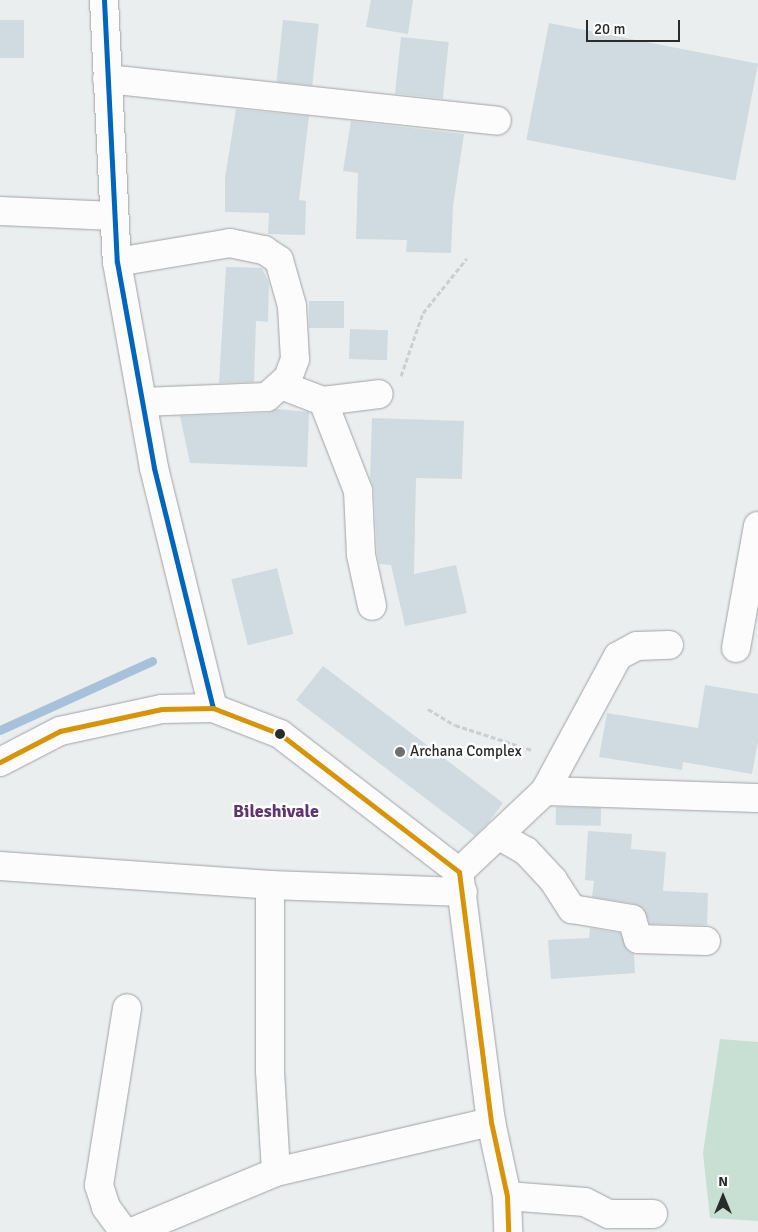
<!DOCTYPE html>
<style>
body{margin:0}
#map{position:relative;width:758px;height:1232px;overflow:hidden;background:#ebeeef;font-family:Signika,sans-serif}
div>[style]{position:absolute}
[style*='--x']{left:calc(var(--x)*1px);top:calc(var(--y)*1px);width:calc(var(--w)*1px);rotate:calc(var(--a)*1deg)}
.green>*{inset:0;background:#c8dfd4}
.stream>*{height:9px;margin:-4.5px;padding:0 4.5px;transform-origin:4.5px;border-radius:4.5px;background:#a8c1da}
.building>*{inset:0;background:#cfdbe0;transform-origin:0 0}
.path>*{height:3px;margin-top:-1.5px;transform-origin:0;background:repeating-linear-gradient(90deg,#cdcece 0 5px,transparent 0 7.5px)}
.roads{filter:drop-shadow(0 0 1px #a0a2a3) drop-shadow(0 0 1px #a0a2a3)}
.street>*{height:28px;margin:-14px;padding:0 14px;transform-origin:14px;border-radius:14px;background:#fcfcfd}
.secondary>*{height:28px;margin:-14px;padding:0 14px;transform-origin:14px;border-radius:14px;background:#fcfcfd}
.bus-1>*{height:5px;margin:-2.5px;padding:0 2.5px;transform-origin:2.5px;border-radius:2.5px;background:#0065bd}
.bus-2>*{height:5px;margin:-2.5px;padding:0 2.5px;transform-origin:2.5px;border-radius:2.5px;background:#d89407}
.dots>*{width:14px;height:14px;translate:-50% -50%;box-sizing:border-box;border:2px solid #fff;border-radius:50%}
span{translate:-50% -50%;white-space:nowrap;text-align:center;line-height:1.15;-webkit-text-stroke:5px #fff;paint-order:stroke}
.poi-label{font-size:15px;color:#2a2c2c}
.left{translate:0 -50%;text-align:left}
.quarter-label{font-size:18px;color:#5e376f;font-weight:700}
.north{position:absolute;left:698px;top:1172px;width:50px;height:50px;-webkit-text-stroke:4px #fff;paint-order:stroke;rotate:0deg;font-size:14px;font-weight:700;line-height:20px;text-align:center;color:#2a2c2c}
.north::after{content:'';display:block;margin:auto;width:18px;height:22px;background:#2a2c2c;clip-path:polygon(50% 0,100% 100%,50% 72%,0 100%)}
.scale{position:absolute;left:586px;top:20px;width:94px;height:22px;box-sizing:border-box;border:2px solid #2a2c2c;border-top:0;padding-left:6px;font-size:15px;line-height:18px;white-space:nowrap;color:#2a2c2c;-webkit-text-stroke:4px #fff;paint-order:stroke}
</style>
<div id="map">
<div class="green">
<i style="clip-path:polygon(720px 1039px,758px 1042px,758px 1221px,710px 1218px,703px 1153px)"></i>
</div>
<div class="stream">
<i style="--x:0;--y:730;--w:167;--a:-24.4"></i>
</div>
<div class="building">
<i style="clip-path:polygon(371px 0,413px 0,408px 34px,366px 27px)"></i>
<i style="left:0;top:20px;width:24px;height:38px"></i>
<i style="left:283px;top:20px;width:36px;height:62px;rotate:6deg"></i>
<i style="left:549px;top:23px;width:213px;height:119px;rotate:11deg"></i>
<i style="left:401px;top:37px;width:48px;height:57px;rotate:6deg"></i>
<i style="clip-path:polygon(236px 109px,309px 116px,299px 200px,306px 201px,305px 235px,268px 234px,269px 213px,225px 212px,225px 178px)"></i>
<i style="clip-path:polygon(351px 121px,464px 134px,453px 206px,451px 253px,406px 252px,407px 240px,356px 239px,358px 173px,343px 171px)"></i>
<i style="clip-path:polygon(226px 267px,262px 268px,269px 283px,268px 322px,256px 321px,254px 382px,219px 383px)"></i>
<i style="left:309px;top:301px;width:35px;height:27px"></i>
<i style="left:350px;top:329px;width:38px;height:30px;rotate:2deg"></i>
<i style="clip-path:polygon(276px 409px,309px 412px,307px 467px,190px 463px,180px 416px,268px 413px)"></i>
<i style="clip-path:polygon(372px 418px,464px 421px,462px 479px,416px 478px,414px 574px,456px 565px,467px 613px,405px 626px,391px 565px,379px 564px,377px 553px,374px 490px,370px 478px)"></i>
<i style="left:277px;top:568px;width:68px;height:47px;rotate:76deg"></i>
<i style="clip-path:polygon(323px 666px,503px 803px,488px 823px,475px 836px,296px 700px)"></i>
<i style="clip-path:polygon(705px 685px,758px 694px,758px 741px,752px 774px,683px 762px,682px 770px,599px 757px,607px 713px,698px 728px)"></i>
<i style="left:556px;top:807px;width:45px;height:18px;rotate:1deg"></i>
<i style="clip-path:polygon(588px 831px,632px 834px,631px 849px,666px 852px,663px 891px,708px 893px,707px 925px,650px 924px,643px 908px,635px 904px,592px 897px,594px 881px,585px 880px)"></i>
<i style="clip-path:polygon(590px 928px,620px 933px,628px 951px,634px 954px,635px 973px,551px 979px,548px 940px,589px 938px)"></i>
</div>
<div class="path">
<i style="--x:401;--y:376;--w:67;--a:-70.8"></i>
<i style="--x:423;--y:313;--w:70;--a:-51.3"></i>
<i style="--x:428;--y:709;--w:31;--a:31"></i>
<i style="--x:455;--y:725;--w:81;--a:18"></i>
</div>
<div class="roads">
<div class="street">
<i style="--x:107;--y:79;--w:392;--a:6.1"></i>
<i style="--x:0;--y:211;--w:114;--a:2.5"></i>
<i style="--x:117;--y:262;--w:115;--a:-9.5"></i>
<i style="--x:230;--y:243;--w:35;--a:12"></i>
<i style="--x:264;--y:250;--w:18;--a:34"></i>
<i style="--x:279;--y:260;--w:48;--a:74.2"></i>
<i style="--x:292;--y:306;--w:53;--a:86.8"></i>
<i style="--x:295;--y:359;--w:20;--a:110"></i>
<i style="--x:288;--y:378;--w:28;--a:138"></i>
<i style="--x:267;--y:397;--w:125;--a:177.7"></i>
<i style="--x:281;--y:385;--w:45;--a:20.9"></i>
<i style="--x:323;--y:401;--w:56;--a:-7.1"></i>
<i style="--x:323;--y:401;--w:97;--a:68.7"></i>
<i style="--x:358;--y:491;--w:64;--a:87.3"></i>
<i style="--x:361;--y:555;--w:52;--a:77.8"></i>
<i style="--x:736;--y:648;--w:124;--a:-79.8"></i>
<i style="--x:545;--y:791;--w:153;--a:-61.6"></i>
<i style="--x:618;--y:656;--w:21;--a:-28"></i>
<i style="--x:637;--y:646;--w:32;--a:-2"></i>
<i style="--x:498;--y:835;--w:32;--a:30"></i>
<i style="--x:526;--y:851;--w:40;--a:47"></i>
<i style="--x:553;--y:880;--w:35;--a:57"></i>
<i style="--x:572;--y:909;--w:61;--a:9.5"></i>
<i style="--x:632;--y:919;--w:21;--a:73"></i>
<i style="--x:638;--y:939;--w:68;--a:1.7"></i>
<i style="--x:0;--y:866;--w:271;--a:4"></i>
<i style="--x:270;--y:885;--w:193;--a:2.1"></i>
<i style="--x:459;--y:872;--w:118;--a:-43.3"></i>
<i style="--x:545;--y:791;--w:213;--a:1.9"></i>
<i style="--x:270;--y:885;--w:186;--a:90"></i>
<i style="--x:270;--y:1071;--w:101;--a:86.6"></i>
<i style="--x:507;--y:1196;--w:78;--a:4.4"></i>
<i style="--x:585;--y:1202;--w:27;--a:27"></i>
<i style="--x:609;--y:1214;--w:44;--a:0"></i>
<i style="--x:124;--y:1232;--w:31;--a:-126"></i>
<i style="--x:106;--y:1207;--w:23;--a:-108"></i>
<i style="--x:99;--y:1185;--w:179;--a:-81"></i>
<i style="--x:132;--y:1232;--w:156;--a:-22.6"></i>
<i style="--x:276;--y:1172;--w:221;--a:-13.1"></i>
</div>
<div class="secondary">
<i style="--x:104;--y:0;--w:262;--a:87.2"></i>
<i style="--x:117;--y:262;--w:209;--a:79.8"></i>
<i style="--x:154;--y:468;--w:247;--a:76.2"></i>
<i style="--x:0;--y:762;--w:68;--a:-27.3"></i>
<i style="--x:60;--y:731;--w:104;--a:-12.2"></i>
<i style="--x:162;--y:709;--w:51;--a:-1.1"></i>
<i style="--x:213;--y:708;--w:72;--a:21.2"></i>
<i style="--x:280;--y:734;--w:226;--a:37.6"></i>
<i style="--x:459;--y:872;--w:252;--a:82.7"></i>
<i style="--x:491;--y:1122;--w:76;--a:77.8"></i>
<i style="--x:507;--y:1196;--w:36;--a:88"></i>
</div>
</div>
<div class="bus-1">
<i style="--x:104;--y:0;--w:262;--a:87.2"></i>
<i style="--x:117;--y:262;--w:209;--a:79.8"></i>
<i style="--x:154;--y:468;--w:247;--a:76.2"></i>
</div>
<div class="bus-2">
<i style="--x:0;--y:762;--w:68;--a:-27.3"></i>
<i style="--x:60;--y:731;--w:104;--a:-12.2"></i>
<i style="--x:162;--y:709;--w:51;--a:-1.1"></i>
<i style="--x:213;--y:708;--w:72;--a:21.2"></i>
<i style="--x:280;--y:734;--w:226;--a:37.6"></i>
<i style="--x:459;--y:872;--w:252;--a:82.7"></i>
<i style="--x:491;--y:1122;--w:76;--a:77.8"></i>
<i style="--x:507;--y:1196;--w:36;--a:88"></i>
</div>
<div class="dots">
<i style="left:280px;top:734px;background:#2a2c2c"></i>
<i style="left:400px;top:752px;background:#6e7070"></i>
</div>
<div class="poi-label">
<span class="left" style="left:410px;top:752px">Archana Complex</span>
</div>
<div class="quarter-label">
<span style="left:276px;top:811px">Bileshivale</span>
</div>
<div class="north">N</div>
<div class="scale">20 m</div>
</div>
